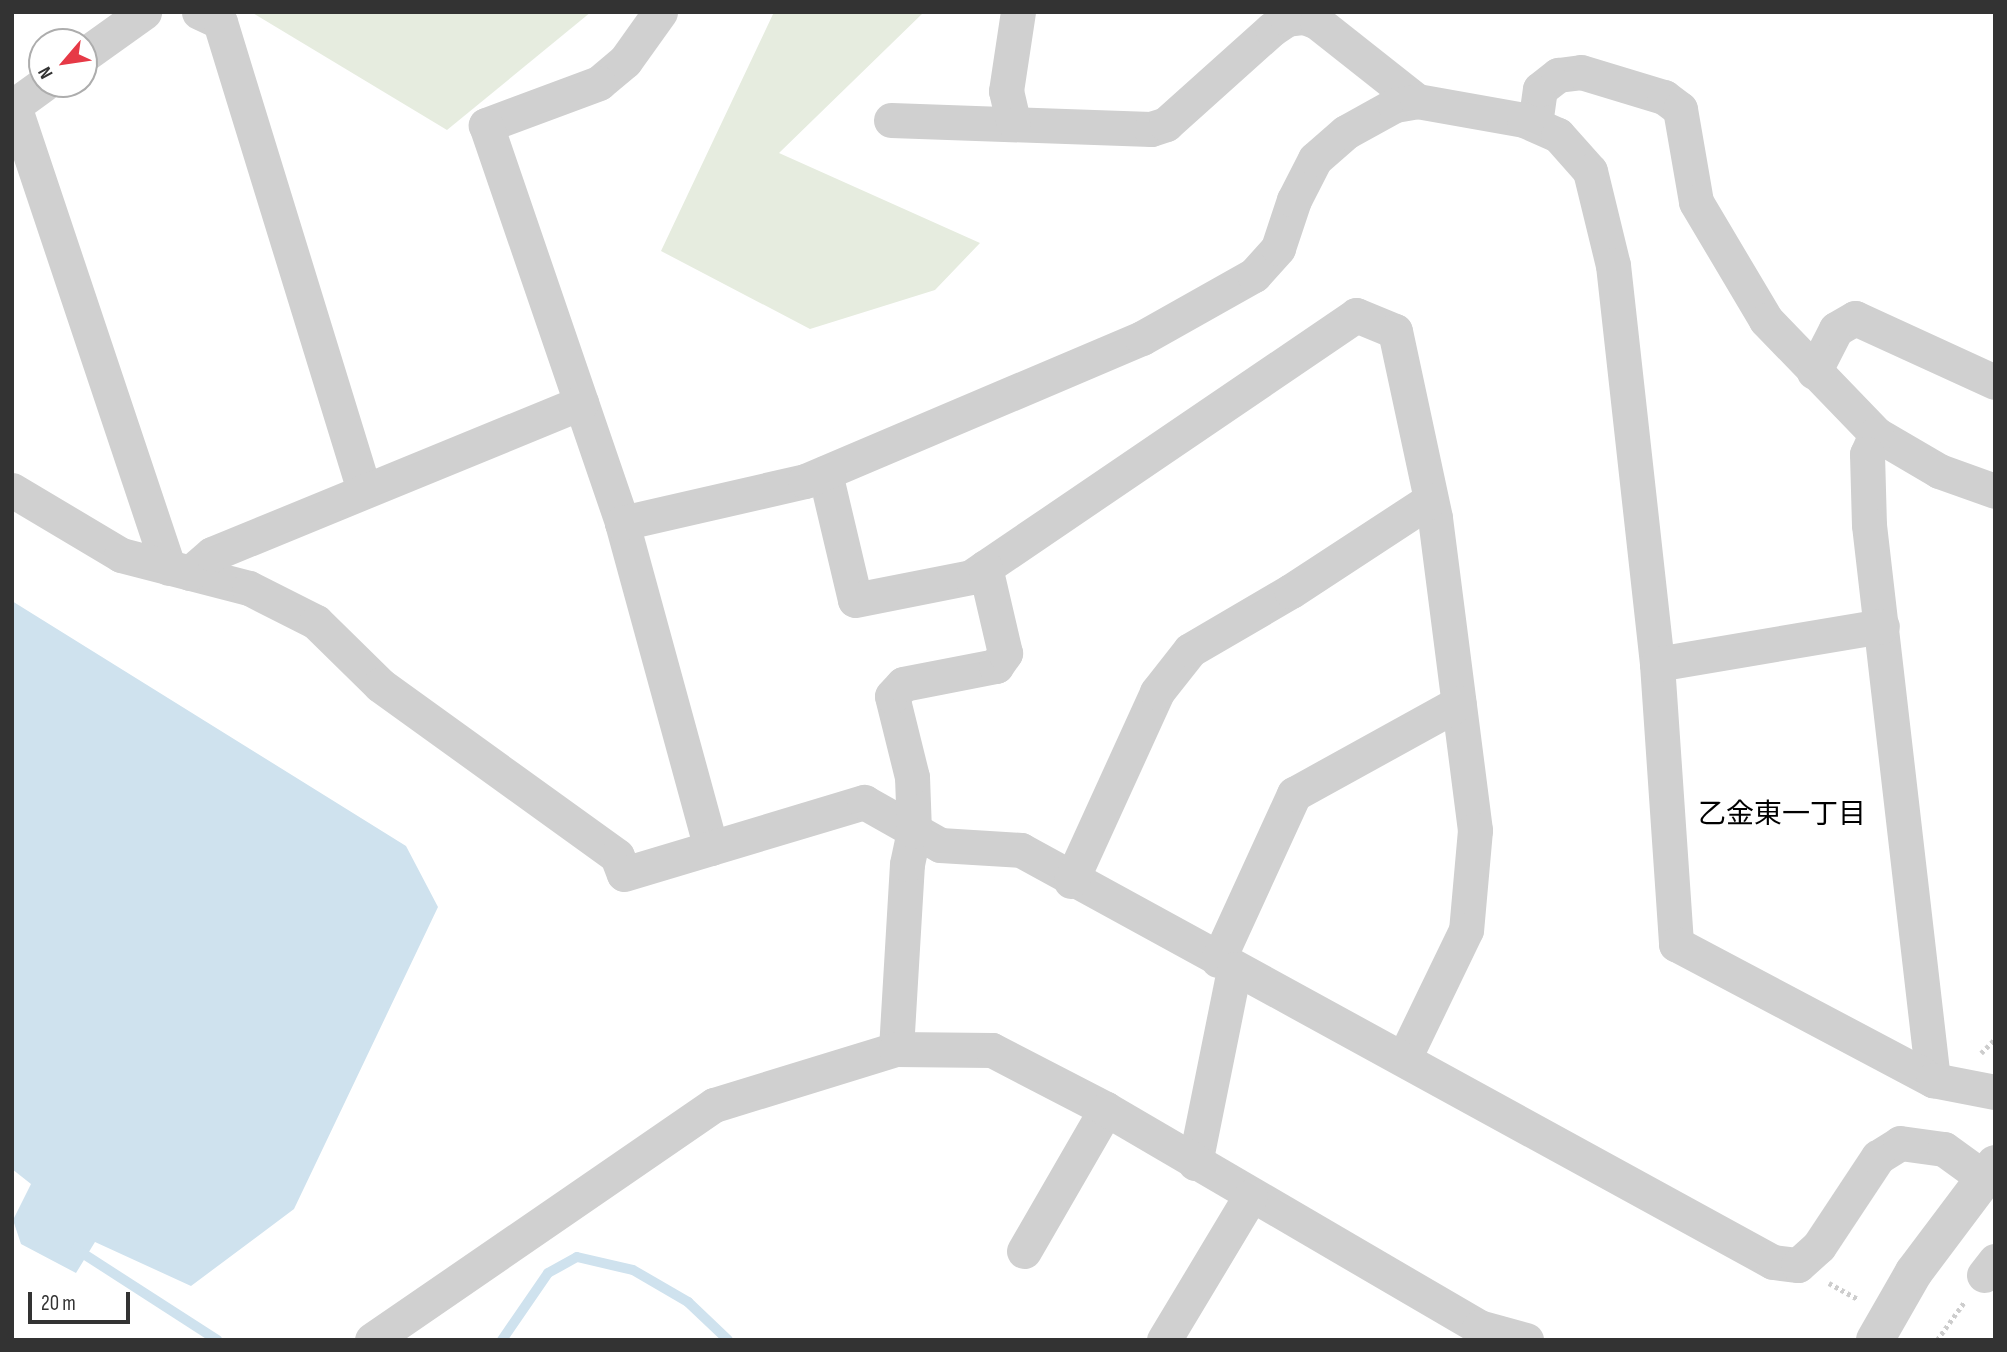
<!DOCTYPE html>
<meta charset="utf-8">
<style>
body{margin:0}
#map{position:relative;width:2007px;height:1352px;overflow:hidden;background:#fff;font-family:"Sofia Sans Condensed","Noto Sans JP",sans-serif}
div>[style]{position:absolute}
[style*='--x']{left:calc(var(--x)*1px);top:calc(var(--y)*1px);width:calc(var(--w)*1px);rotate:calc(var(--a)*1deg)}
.green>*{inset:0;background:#e6ecdf}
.water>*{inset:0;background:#cfe2ee}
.stream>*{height:10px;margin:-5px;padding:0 5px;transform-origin:5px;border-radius:5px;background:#cfe2ee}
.path>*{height:4.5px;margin-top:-2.25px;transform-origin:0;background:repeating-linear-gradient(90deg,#cdcdcd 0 3.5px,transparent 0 7px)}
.minor>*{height:35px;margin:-17.5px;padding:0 17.5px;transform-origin:17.5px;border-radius:17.5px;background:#d0d0d0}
.tertiary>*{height:38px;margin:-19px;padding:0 19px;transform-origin:19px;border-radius:19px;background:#d0d0d0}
span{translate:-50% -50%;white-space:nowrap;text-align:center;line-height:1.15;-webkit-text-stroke:7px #fff;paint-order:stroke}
.neighbourhood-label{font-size:28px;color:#000}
.frame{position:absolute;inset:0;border:14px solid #333;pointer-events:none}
.north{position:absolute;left:28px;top:28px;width:70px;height:70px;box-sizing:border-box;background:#fff;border:2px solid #adadad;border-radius:50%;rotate:241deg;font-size:19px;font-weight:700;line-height:28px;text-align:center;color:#333}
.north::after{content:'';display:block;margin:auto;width:24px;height:32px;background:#e63946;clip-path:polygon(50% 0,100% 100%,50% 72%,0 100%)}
.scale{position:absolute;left:28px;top:1292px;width:102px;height:32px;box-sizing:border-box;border:4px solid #333;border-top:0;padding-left:9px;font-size:21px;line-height:24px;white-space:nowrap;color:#333;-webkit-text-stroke:5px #fff;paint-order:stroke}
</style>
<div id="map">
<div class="green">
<i style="clip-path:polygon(251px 12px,591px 12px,447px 130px)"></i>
<i style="clip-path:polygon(774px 12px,924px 12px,779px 153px,980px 243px,935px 290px,810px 329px,661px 251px)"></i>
</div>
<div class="water">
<i style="clip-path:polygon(12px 601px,406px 846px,438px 907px,294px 1209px,191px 1286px,95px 1242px,76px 1273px,21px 1244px,13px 1220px,31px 1184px,12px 1169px)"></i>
</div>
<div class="stream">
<i style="--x:76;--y:1249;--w:168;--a:32.8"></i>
<i style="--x:502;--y:1340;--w:81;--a:-55.5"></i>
<i style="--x:548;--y:1273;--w:33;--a:-29"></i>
<i style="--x:577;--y:1257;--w:57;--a:13.1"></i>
<i style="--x:633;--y:1270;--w:64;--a:30.2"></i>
<i style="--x:688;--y:1302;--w:55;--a:43.5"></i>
</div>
<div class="path">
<i style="--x:1981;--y:1053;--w:20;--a:-45"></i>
<i style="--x:1829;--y:1283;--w:33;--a:29"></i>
<i style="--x:1937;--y:1340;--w:48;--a:-54.3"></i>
</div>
<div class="minor">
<i style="--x:199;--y:12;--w:23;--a:25"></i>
<i style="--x:220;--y:22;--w:490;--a:72.9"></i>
<i style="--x:660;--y:12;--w:60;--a:125.5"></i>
<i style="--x:625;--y:61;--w:34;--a:140"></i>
<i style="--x:599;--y:83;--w:121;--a:159.6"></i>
<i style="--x:486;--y:125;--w:421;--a:71.1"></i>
<i style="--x:622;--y:523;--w:337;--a:74.7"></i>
<i style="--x:84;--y:55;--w:74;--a:-35.6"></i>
<i style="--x:14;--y:106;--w:487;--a:71.5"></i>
<i style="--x:12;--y:107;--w:39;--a:-36"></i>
<i style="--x:891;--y:120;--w:260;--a:2"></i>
<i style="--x:1151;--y:129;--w:16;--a:-18"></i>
<i style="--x:1166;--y:124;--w:142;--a:-41.9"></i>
<i style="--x:1272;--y:29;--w:18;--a:-34"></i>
<i style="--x:1287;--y:19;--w:17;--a:-7"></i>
<i style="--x:1304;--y:17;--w:14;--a:21"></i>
<i style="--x:1317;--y:22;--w:127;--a:38.3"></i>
<i style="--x:1013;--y:121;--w:31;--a:-103"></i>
<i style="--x:1006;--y:91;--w:80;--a:-81.4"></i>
<i style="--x:1535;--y:124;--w:35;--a:-82"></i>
<i style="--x:1540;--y:89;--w:23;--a:-38"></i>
<i style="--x:1558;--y:75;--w:23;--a:-7"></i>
<i style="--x:1581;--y:72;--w:87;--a:16.8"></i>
<i style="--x:1664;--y:97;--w:20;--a:37"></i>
<i style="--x:1680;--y:109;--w:94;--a:80.2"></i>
<i style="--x:1696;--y:202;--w:137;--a:59.3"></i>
<i style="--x:1766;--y:320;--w:158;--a:46"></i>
<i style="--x:1876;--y:434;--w:73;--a:30.4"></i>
<i style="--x:1939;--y:471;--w:59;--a:19.7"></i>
<i style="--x:1814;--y:372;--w:48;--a:-62.9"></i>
<i style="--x:1836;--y:329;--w:22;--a:-30"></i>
<i style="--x:1855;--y:318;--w:154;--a:24.6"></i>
<i style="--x:1876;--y:434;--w:22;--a:114"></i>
<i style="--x:1867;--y:454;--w:71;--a:88.4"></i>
<i style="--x:1869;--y:525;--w:559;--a:83.42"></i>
<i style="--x:825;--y:473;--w:130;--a:76.7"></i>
<i style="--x:855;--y:600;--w:118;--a:-11.2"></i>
<i style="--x:971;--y:577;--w:466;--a:-34.2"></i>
<i style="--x:1356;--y:315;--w:42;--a:22.3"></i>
<i style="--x:1395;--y:331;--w:191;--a:77.9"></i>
<i style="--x:1435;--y:518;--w:315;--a:82.7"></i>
<i style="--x:1475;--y:830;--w:100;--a:95.1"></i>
<i style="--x:1466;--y:930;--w:140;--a:115.8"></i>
<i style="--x:12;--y:490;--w:127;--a:30.8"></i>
<i style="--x:121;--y:555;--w:132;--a:14.5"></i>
<i style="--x:249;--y:588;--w:75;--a:26.9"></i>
<i style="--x:316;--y:622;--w:90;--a:44.5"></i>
<i style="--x:380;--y:685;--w:292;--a:35.8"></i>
<i style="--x:617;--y:856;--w:19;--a:69"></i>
<i style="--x:624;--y:874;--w:251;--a:-16.7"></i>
<i style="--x:864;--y:802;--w:87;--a:29.5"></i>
<i style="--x:940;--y:845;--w:81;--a:3.5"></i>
<i style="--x:1021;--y:850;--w:857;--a:28.72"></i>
<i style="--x:1773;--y:1262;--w:25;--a:7"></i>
<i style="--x:1798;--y:1265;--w:28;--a:-42"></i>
<i style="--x:1819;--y:1246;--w:107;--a:-56.5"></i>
<i style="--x:1878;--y:1157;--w:26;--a:-32"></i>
<i style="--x:1900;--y:1143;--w:44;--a:7.8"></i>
<i style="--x:1944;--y:1149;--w:49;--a:35.9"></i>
<i style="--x:622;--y:523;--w:188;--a:-12.9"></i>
<i style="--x:805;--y:481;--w:366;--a:-23"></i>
<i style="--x:1142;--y:338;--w:129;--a:-29.4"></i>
<i style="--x:1254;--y:275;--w:36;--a:-48"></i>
<i style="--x:1278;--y:248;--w:51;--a:-71.6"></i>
<i style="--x:1294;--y:200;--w:46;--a:-62.9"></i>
<i style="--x:1315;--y:159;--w:41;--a:-41.1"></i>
<i style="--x:1346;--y:132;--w:56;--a:-28.9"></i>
<i style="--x:1395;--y:105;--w:22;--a:-10"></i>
<i style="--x:1417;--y:101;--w:109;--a:10.1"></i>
<i style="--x:1524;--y:120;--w:37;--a:24"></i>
<i style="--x:1558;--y:135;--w:48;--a:48.4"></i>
<i style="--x:1590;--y:171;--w:97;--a:76.3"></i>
<i style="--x:1613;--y:265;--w:401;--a:83.7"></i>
<i style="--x:1657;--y:664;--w:281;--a:86.1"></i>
<i style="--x:1676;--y:944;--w:291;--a:27.9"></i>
<i style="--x:1933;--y:1080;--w:63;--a:11"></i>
<i style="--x:190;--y:573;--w:29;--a:-41"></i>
<i style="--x:212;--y:554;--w:399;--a:-22.3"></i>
<i style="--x:1657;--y:664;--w:228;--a:-9.6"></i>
<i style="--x:1071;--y:881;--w:208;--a:-65.5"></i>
<i style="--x:1157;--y:692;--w:53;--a:-51.8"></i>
<i style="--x:1190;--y:650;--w:117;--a:-30.3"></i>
<i style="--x:1291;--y:591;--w:166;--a:-33.2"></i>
<i style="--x:1218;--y:960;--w:183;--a:-65.4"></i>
<i style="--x:1294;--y:794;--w:188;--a:-28.9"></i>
<i style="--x:896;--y:1049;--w:185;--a:-86.6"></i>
<i style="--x:907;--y:864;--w:34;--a:-78"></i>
<i style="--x:914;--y:831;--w:54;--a:-92.1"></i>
<i style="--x:912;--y:777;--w:83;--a:-103.9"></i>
<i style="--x:892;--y:696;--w:16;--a:-47"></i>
<i style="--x:903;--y:684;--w:95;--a:-11"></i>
<i style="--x:996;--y:666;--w:16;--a:-55"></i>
<i style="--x:1005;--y:653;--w:88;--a:-103.1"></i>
<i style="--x:1195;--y:1163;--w:198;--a:-78.6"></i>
<i style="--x:1024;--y:1251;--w:164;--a:-60"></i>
<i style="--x:1984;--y:1275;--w:18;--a:-52"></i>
<i style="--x:372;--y:1340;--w:415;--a:-34.5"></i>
<i style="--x:714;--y:1105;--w:190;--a:-17.1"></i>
<i style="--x:896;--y:1049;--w:96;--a:0.6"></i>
<i style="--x:992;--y:1050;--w:128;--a:27.4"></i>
<i style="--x:1106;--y:1109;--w:432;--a:30.3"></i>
<i style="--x:1479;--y:1327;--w:49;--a:15.5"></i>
<i style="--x:1164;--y:1340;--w:167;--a:-59"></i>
</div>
<div class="tertiary">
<i style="--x:1875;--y:1340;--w:78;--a:-60.2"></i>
<i style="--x:1914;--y:1272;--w:135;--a:-53.1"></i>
</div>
<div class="neighbourhood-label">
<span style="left:1782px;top:815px">乙金東一丁目</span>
</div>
<div class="frame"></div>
<div class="north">N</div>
<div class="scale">20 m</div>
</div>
